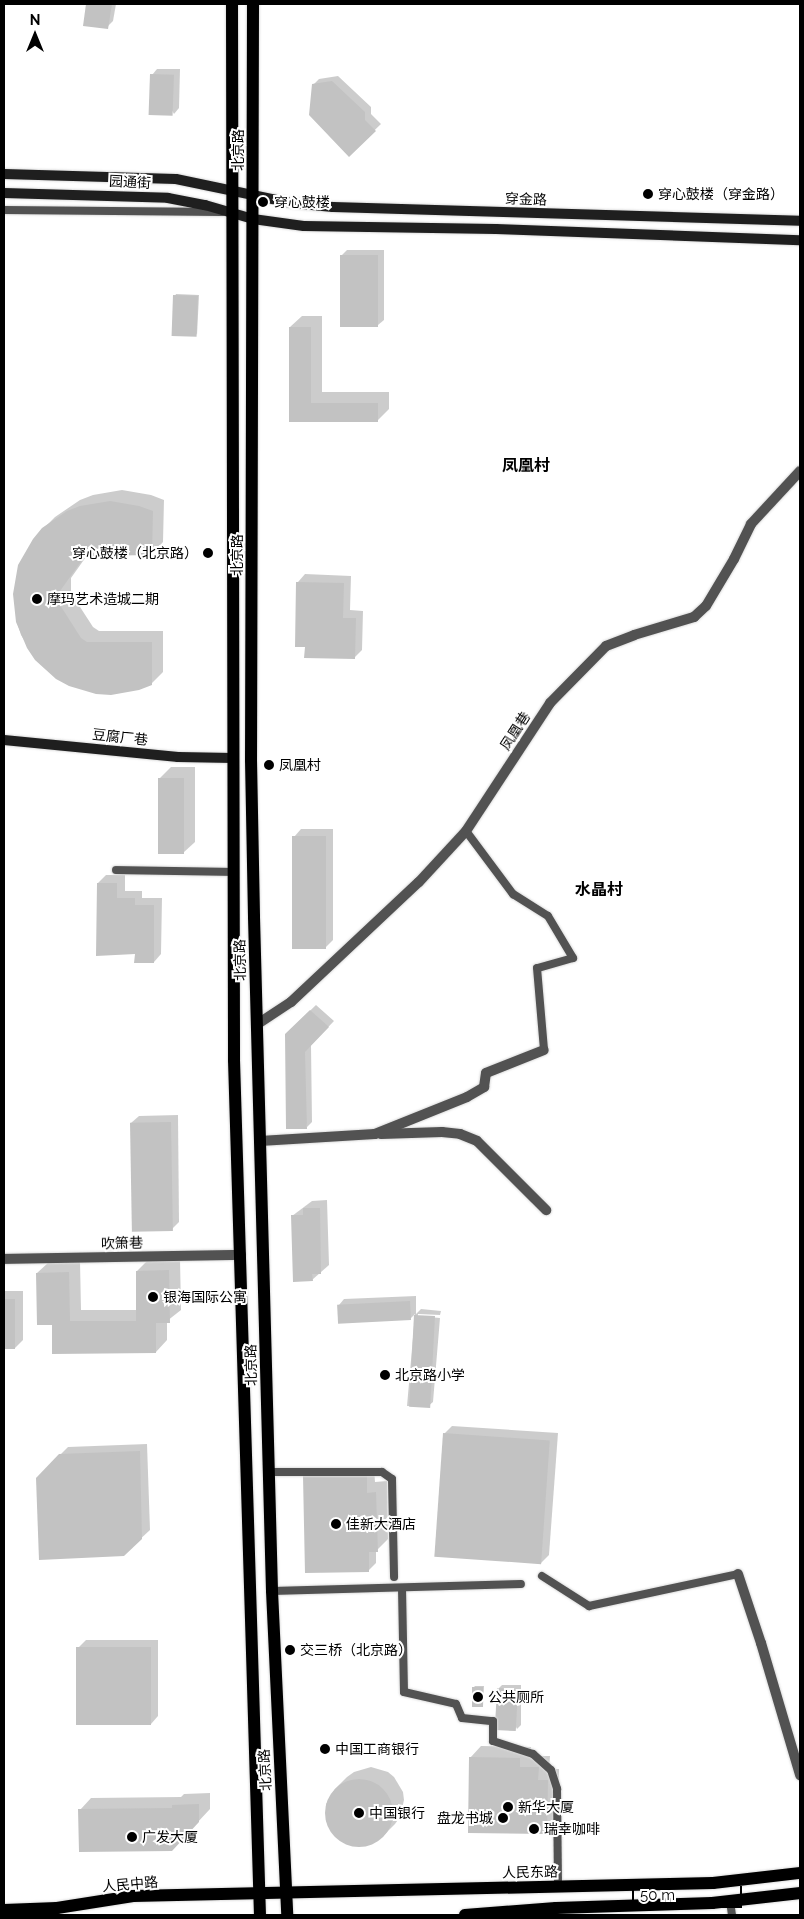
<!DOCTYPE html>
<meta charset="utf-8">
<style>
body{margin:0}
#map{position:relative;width:804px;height:1919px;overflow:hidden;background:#fff;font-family:Raleway,"Noto Sans SC",sans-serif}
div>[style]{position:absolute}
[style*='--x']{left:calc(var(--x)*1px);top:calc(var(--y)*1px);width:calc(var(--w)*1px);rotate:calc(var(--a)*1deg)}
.shadow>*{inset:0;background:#0003}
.building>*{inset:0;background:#c2c2c2;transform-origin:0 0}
.round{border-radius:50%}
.roads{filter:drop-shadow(0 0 1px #dbdbdb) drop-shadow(0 0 1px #dbdbdb)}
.lane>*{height:8px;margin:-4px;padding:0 4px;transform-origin:4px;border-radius:4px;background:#525252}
.street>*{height:10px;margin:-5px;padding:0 5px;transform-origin:5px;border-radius:5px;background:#525252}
.secondary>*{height:10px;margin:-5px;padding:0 5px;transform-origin:5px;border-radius:5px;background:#1f1f1f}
.primary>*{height:12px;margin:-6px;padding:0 6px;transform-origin:6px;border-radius:6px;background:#000}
.dots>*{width:14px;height:14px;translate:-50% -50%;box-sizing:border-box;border:2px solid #fff;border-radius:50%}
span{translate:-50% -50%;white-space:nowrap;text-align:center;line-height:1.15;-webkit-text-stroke:4px #fff;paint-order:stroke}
.street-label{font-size:14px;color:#000}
.poi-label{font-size:14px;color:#000}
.left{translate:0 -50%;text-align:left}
.right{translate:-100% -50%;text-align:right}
.quarter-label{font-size:16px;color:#000;font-weight:700}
.frame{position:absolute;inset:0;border:5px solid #000;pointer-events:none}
.north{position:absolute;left:10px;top:10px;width:50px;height:50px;-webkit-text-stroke:4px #fff;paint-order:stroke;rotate:0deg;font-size:14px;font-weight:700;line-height:20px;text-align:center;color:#000}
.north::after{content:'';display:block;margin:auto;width:18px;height:22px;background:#000;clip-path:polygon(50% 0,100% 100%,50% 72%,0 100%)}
.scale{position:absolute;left:632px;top:1886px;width:110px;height:22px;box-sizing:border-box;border:2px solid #000;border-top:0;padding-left:6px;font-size:15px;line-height:18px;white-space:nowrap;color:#000;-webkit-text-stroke:4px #fff;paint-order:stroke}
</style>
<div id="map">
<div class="shadow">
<i style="clip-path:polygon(88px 4px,116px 4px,113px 21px,107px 27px,85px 24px)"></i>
<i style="clip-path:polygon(157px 69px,180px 69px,179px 108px,174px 114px,152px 75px)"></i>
<i style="clip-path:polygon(338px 76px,371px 107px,371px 114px,381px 124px,349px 155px,313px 85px,319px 79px)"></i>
<i style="clip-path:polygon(347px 250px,384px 250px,384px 320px,378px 325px,342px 255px)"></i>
<i style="clip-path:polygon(176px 294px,199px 295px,197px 335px,175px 296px)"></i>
<i style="clip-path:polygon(302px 316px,322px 316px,322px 392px,389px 392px,389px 409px,377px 421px,290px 421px,290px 327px)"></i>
<i style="clip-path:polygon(122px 490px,151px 495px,164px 500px,163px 542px,152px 554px,88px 554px,71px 578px,71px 593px,93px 627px,99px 631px,163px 631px,163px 672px,151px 684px,36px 659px,21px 635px,17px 622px,43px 529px,55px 517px,80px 500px,93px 495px)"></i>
<i style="clip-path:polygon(305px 574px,351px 576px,350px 610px,363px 611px,362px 650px,354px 658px,306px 646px,298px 582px)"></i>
<i style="clip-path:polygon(171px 767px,195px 767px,195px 842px,183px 853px,159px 779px)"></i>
<i style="clip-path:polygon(301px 829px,333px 829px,333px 940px,325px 948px,294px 837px)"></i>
<i style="clip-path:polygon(106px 875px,125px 875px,125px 891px,142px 891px,142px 898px,162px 898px,161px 954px,154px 962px,136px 952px,98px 883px)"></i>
<i style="clip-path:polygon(316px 1005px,334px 1021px,311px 1045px,312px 1122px,307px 1127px,286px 1034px)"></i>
<i style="clip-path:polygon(178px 1115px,179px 1222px,171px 1230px,131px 1123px,139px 1116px)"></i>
<i style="clip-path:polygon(327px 1200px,329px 1265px,312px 1280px,292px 1216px,312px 1201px)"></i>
<i style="clip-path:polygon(180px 1259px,181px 1310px,167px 1321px,167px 1340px,156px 1352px,53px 1324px,37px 1273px,49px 1262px,80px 1261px,81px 1310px,137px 1310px,137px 1271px,148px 1260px)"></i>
<i style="clip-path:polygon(4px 1291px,23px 1291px,23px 1340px,15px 1348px,4px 1348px)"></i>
<i style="clip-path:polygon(416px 1296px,416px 1314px,421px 1309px,441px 1311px,440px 1315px,418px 1314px,418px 1316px,440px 1318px,433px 1402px,427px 1407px,407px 1406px,415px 1314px,410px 1319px,339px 1305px,344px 1299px)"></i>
<i style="clip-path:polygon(452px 1426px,558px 1433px,549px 1555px,541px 1563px,444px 1434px)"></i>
<i style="clip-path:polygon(147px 1444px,150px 1530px,123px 1555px,37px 1478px,68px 1447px)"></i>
<i style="clip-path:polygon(374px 1468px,375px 1482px,387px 1481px,388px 1539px,376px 1551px,376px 1563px,368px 1571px,304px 1477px,312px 1469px)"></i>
<i style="clip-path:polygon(86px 1640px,158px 1640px,158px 1716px,151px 1724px,78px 1648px)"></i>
<i style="clip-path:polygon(502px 1685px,521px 1685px,521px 1725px,517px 1729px,498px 1689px)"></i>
<i style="clip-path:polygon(475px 1686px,484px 1686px,483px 1706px,474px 1687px)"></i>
<i style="clip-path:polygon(481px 1746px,531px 1747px,531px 1756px,550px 1756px,549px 1769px,559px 1769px,558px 1822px,547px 1833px,470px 1758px)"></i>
<i style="clip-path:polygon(371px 1767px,388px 1772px,394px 1777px,403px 1792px,404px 1800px,400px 1817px,395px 1824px,383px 1836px,368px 1845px,359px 1846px,342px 1841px,335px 1836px,326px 1821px,326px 1804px,335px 1789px,347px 1777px,354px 1772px)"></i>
<i style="clip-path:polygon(210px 1793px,210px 1809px,183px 1838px,80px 1810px,91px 1798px,181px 1797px,184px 1794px)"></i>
</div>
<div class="building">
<i style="clip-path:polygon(86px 4px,112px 4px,108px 29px,83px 26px)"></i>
<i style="left:150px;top:74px;width:24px;height:41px;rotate:2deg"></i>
<i style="clip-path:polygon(332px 81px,365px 112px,365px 120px,376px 131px,349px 157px,309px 115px,312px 84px)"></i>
<i style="left:340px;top:255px;width:38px;height:72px"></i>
<i style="left:173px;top:295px;width:25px;height:41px;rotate:2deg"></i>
<i style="clip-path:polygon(289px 327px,311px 327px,311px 403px,378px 403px,378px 422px,289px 422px)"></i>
<i style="clip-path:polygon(110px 501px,139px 506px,153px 511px,152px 555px,85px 556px,60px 591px,60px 605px,81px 638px,87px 642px,152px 642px,152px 685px,139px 690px,111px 695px,96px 694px,69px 686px,56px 679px,35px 660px,27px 648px,16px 622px,13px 594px,18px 565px,33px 539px,42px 528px,67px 511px,80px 506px)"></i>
<i style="clip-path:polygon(296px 582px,344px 583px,343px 618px,356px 618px,355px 659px,304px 658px,305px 647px,295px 647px)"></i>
<i style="left:158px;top:778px;width:26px;height:76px"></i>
<i style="left:292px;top:836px;width:34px;height:113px"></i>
<i style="clip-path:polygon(97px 883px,117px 883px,117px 898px,135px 898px,135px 905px,154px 905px,154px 963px,134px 963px,135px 954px,96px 956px)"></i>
<i style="clip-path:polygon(310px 1010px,329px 1027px,305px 1052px,307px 1129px,286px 1129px,285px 1034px)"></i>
<i style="left:171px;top:1122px;width:109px;height:41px;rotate:89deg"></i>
<i style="clip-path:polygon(303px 1208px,320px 1208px,321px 1274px,312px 1274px,313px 1281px,293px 1282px,291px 1215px,303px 1215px)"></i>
<i style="clip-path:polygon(169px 1270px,170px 1323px,156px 1323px,156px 1353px,52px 1354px,52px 1325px,37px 1325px,36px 1273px,69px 1272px,70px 1321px,136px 1321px,136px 1271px)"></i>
<i style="left:4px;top:1299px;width:11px;height:50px"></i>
<i style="left:410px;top:1301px;width:19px;height:73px;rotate:87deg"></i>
<i style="left:414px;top:1315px;width:21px;height:92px;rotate:3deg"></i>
<i style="left:443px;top:1433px;width:107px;height:124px;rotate:4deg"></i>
<i style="clip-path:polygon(140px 1451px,142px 1539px,124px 1556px,39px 1560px,36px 1478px,59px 1454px)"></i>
<i style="clip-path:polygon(367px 1475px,367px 1493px,376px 1492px,378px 1552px,369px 1552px,369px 1572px,305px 1573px,303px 1476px)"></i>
<i style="left:151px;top:1647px;width:78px;height:75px;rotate:90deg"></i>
<i style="left:472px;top:1687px;width:11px;height:20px"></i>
<i style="left:497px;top:1688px;width:21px;height:42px;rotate:3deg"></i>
<i style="clip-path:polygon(469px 1757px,520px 1758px,520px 1767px,539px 1767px,538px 1780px,548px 1780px,547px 1834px,468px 1833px)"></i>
<i class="round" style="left:325px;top:1779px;width:68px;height:68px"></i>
<i style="clip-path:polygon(199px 1804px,199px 1822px,172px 1851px,79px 1852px,78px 1809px,172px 1808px,172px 1805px)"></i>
</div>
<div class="roads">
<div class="lane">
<i style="--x:4;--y:210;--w:218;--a:0.5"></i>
<i style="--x:466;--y:831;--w:79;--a:53.3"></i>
<i style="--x:513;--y:894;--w:41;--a:32.2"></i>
<i style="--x:548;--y:916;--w:49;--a:59.2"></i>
<i style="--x:573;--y:958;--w:37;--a:164"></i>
<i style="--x:537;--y:968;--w:82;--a:85.1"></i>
<i style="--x:116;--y:870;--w:117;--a:1"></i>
<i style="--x:269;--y:1472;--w:113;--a:0"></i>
<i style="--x:382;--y:1472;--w:12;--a:35"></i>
<i style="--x:392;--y:1479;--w:98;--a:88.8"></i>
<i style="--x:542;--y:1576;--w:56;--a:32.6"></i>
<i style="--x:589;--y:1606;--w:152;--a:-12.1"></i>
<i style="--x:402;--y:1588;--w:104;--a:88.9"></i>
<i style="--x:404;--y:1692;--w:53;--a:13"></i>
<i style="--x:456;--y:1704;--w:15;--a:67"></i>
<i style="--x:462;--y:1718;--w:31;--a:6"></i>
<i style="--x:493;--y:1721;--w:20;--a:90"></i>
<i style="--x:493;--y:1741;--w:42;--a:18"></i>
<i style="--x:533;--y:1754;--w:24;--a:42"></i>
<i style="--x:551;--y:1770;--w:20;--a:72"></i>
<i style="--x:557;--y:1789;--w:97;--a:89.4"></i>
<i style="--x:272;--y:1591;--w:249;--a:-1.6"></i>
<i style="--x:730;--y:1901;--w:14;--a:82"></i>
</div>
<div class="street">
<i style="--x:256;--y:1025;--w:42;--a:-33.3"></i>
<i style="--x:291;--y:1002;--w:175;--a:-43.2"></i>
<i style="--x:419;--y:882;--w:69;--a:-47.3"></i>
<i style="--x:466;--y:831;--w:153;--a:-56.7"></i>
<i style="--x:550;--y:703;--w:80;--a:-45.5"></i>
<i style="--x:606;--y:646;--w:30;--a:-21"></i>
<i style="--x:634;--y:635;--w:63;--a:-16.7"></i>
<i style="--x:694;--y:617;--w:16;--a:-43"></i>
<i style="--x:706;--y:606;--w:55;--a:-59.2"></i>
<i style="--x:734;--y:559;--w:39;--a:-64"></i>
<i style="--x:751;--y:524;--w:72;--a:-47.2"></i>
<i style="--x:381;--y:1134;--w:61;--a:-1.9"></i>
<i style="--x:442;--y:1132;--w:18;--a:6"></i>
<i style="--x:460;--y:1134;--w:18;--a:22"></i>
<i style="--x:477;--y:1141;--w:98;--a:45"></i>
<i style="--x:260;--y:1141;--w:115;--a:-3.5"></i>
<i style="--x:375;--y:1134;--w:99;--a:-21.9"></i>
<i style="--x:467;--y:1097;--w:20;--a:-30"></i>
<i style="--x:484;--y:1087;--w:14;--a:-82"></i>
<i style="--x:486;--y:1073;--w:62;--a:-21.6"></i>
<i style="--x:4;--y:1259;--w:237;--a:-1"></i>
<i style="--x:738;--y:1574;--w:73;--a:71.6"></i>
<i style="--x:761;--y:1643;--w:138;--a:73.5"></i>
</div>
<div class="secondary">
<i style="--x:4;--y:174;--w:172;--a:1.7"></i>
<i style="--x:176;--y:179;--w:117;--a:11.8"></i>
<i style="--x:291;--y:203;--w:42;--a:5.4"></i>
<i style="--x:333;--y:207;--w:467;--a:1.7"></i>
<i style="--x:4;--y:193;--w:164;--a:1.7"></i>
<i style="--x:168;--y:198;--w:38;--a:11"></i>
<i style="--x:205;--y:205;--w:50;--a:16.3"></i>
<i style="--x:253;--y:219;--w:51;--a:7.8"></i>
<i style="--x:304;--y:226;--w:192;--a:0.9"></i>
<i style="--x:496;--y:229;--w:304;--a:2.1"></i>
<i style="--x:4;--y:740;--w:175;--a:5.6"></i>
<i style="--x:178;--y:757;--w:55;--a:1"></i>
</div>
<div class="primary">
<i style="--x:232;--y:4;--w:1056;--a:89.89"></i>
<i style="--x:234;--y:1060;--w:855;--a:88.26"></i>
<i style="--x:253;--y:4;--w:756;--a:90.15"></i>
<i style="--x:251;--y:760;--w:157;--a:88.9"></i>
<i style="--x:254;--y:917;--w:674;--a:88.47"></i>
<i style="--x:272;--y:1591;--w:324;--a:87.3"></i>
<i style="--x:4;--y:1910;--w:53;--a:-2.2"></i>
<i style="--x:57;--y:1908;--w:77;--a:-9"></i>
<i style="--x:133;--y:1896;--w:580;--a:-1.28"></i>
<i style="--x:713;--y:1883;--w:88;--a:-6.6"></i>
<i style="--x:465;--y:1915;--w:91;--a:-4.4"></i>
<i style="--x:556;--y:1908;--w:156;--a:-1.8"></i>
<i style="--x:712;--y:1903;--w:89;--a:-6.5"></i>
</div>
</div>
<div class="dots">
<i style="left:648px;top:194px;background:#000"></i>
<i style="left:263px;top:202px;background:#000"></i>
<i style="left:208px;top:553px;background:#000"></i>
<i style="left:37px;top:599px;background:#000"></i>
<i style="left:269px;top:765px;background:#000"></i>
<i style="left:153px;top:1297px;background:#000"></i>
<i style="left:385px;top:1375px;background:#000"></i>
<i style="left:336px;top:1524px;background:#000"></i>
<i style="left:290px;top:1650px;background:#000"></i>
<i style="left:478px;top:1697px;background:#000"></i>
<i style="left:325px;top:1749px;background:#000"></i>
<i style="left:508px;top:1807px;background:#000"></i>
<i style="left:359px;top:1813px;background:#000"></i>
<i style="left:503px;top:1818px;background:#000"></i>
<i style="left:534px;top:1829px;background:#000"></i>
<i style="left:132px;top:1837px;background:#000"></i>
</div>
<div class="street-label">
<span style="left:238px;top:150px;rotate:-90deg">北京路</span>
<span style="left:130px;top:182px;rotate:3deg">园通街</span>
<span style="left:526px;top:199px;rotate:2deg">穿金路</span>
<span style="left:237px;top:555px;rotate:-90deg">北京路</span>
<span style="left:515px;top:731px;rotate:-57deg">凤凰巷</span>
<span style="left:120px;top:737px;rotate:6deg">豆腐厂巷</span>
<span style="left:240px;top:960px;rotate:-91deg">北京路</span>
<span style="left:122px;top:1243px;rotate:-1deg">吹箫巷</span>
<span style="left:251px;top:1365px;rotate:-91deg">北京路</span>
<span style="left:265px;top:1770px;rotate:-93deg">北京路</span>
<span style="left:530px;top:1872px;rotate:-1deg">人民东路</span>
<span style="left:130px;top:1884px;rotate:-5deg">人民中路</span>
</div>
<div class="poi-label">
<span class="left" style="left:658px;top:194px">穿心鼓楼（穿金路）</span>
<span class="left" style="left:274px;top:202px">穿心鼓楼</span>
<span class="right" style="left:198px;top:553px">穿心鼓楼（北京路）</span>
<span class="left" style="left:47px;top:599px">摩玛艺术造城二期</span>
<span class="left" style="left:279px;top:765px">凤凰村</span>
<span class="left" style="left:163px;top:1297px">银海国际公寓</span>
<span class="left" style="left:395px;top:1375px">北京路小学</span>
<span class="left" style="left:346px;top:1524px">佳新大酒店</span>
<span class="left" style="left:300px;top:1650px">交三桥（北京路）</span>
<span class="left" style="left:488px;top:1697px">公共厕所</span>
<span class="left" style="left:335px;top:1749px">中国工商银行</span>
<span class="left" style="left:518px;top:1807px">新华大厦</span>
<span class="left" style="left:369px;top:1813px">中国银行</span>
<span class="right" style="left:493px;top:1818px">盘龙书城</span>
<span class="left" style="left:544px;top:1829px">瑞幸咖啡</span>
<span class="left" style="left:142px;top:1837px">广发大厦</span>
</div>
<div class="quarter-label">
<span style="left:526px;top:466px">凤凰村</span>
<span style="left:599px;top:890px">水晶村</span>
</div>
<div class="frame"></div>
<div class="north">N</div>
<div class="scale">50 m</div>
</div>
